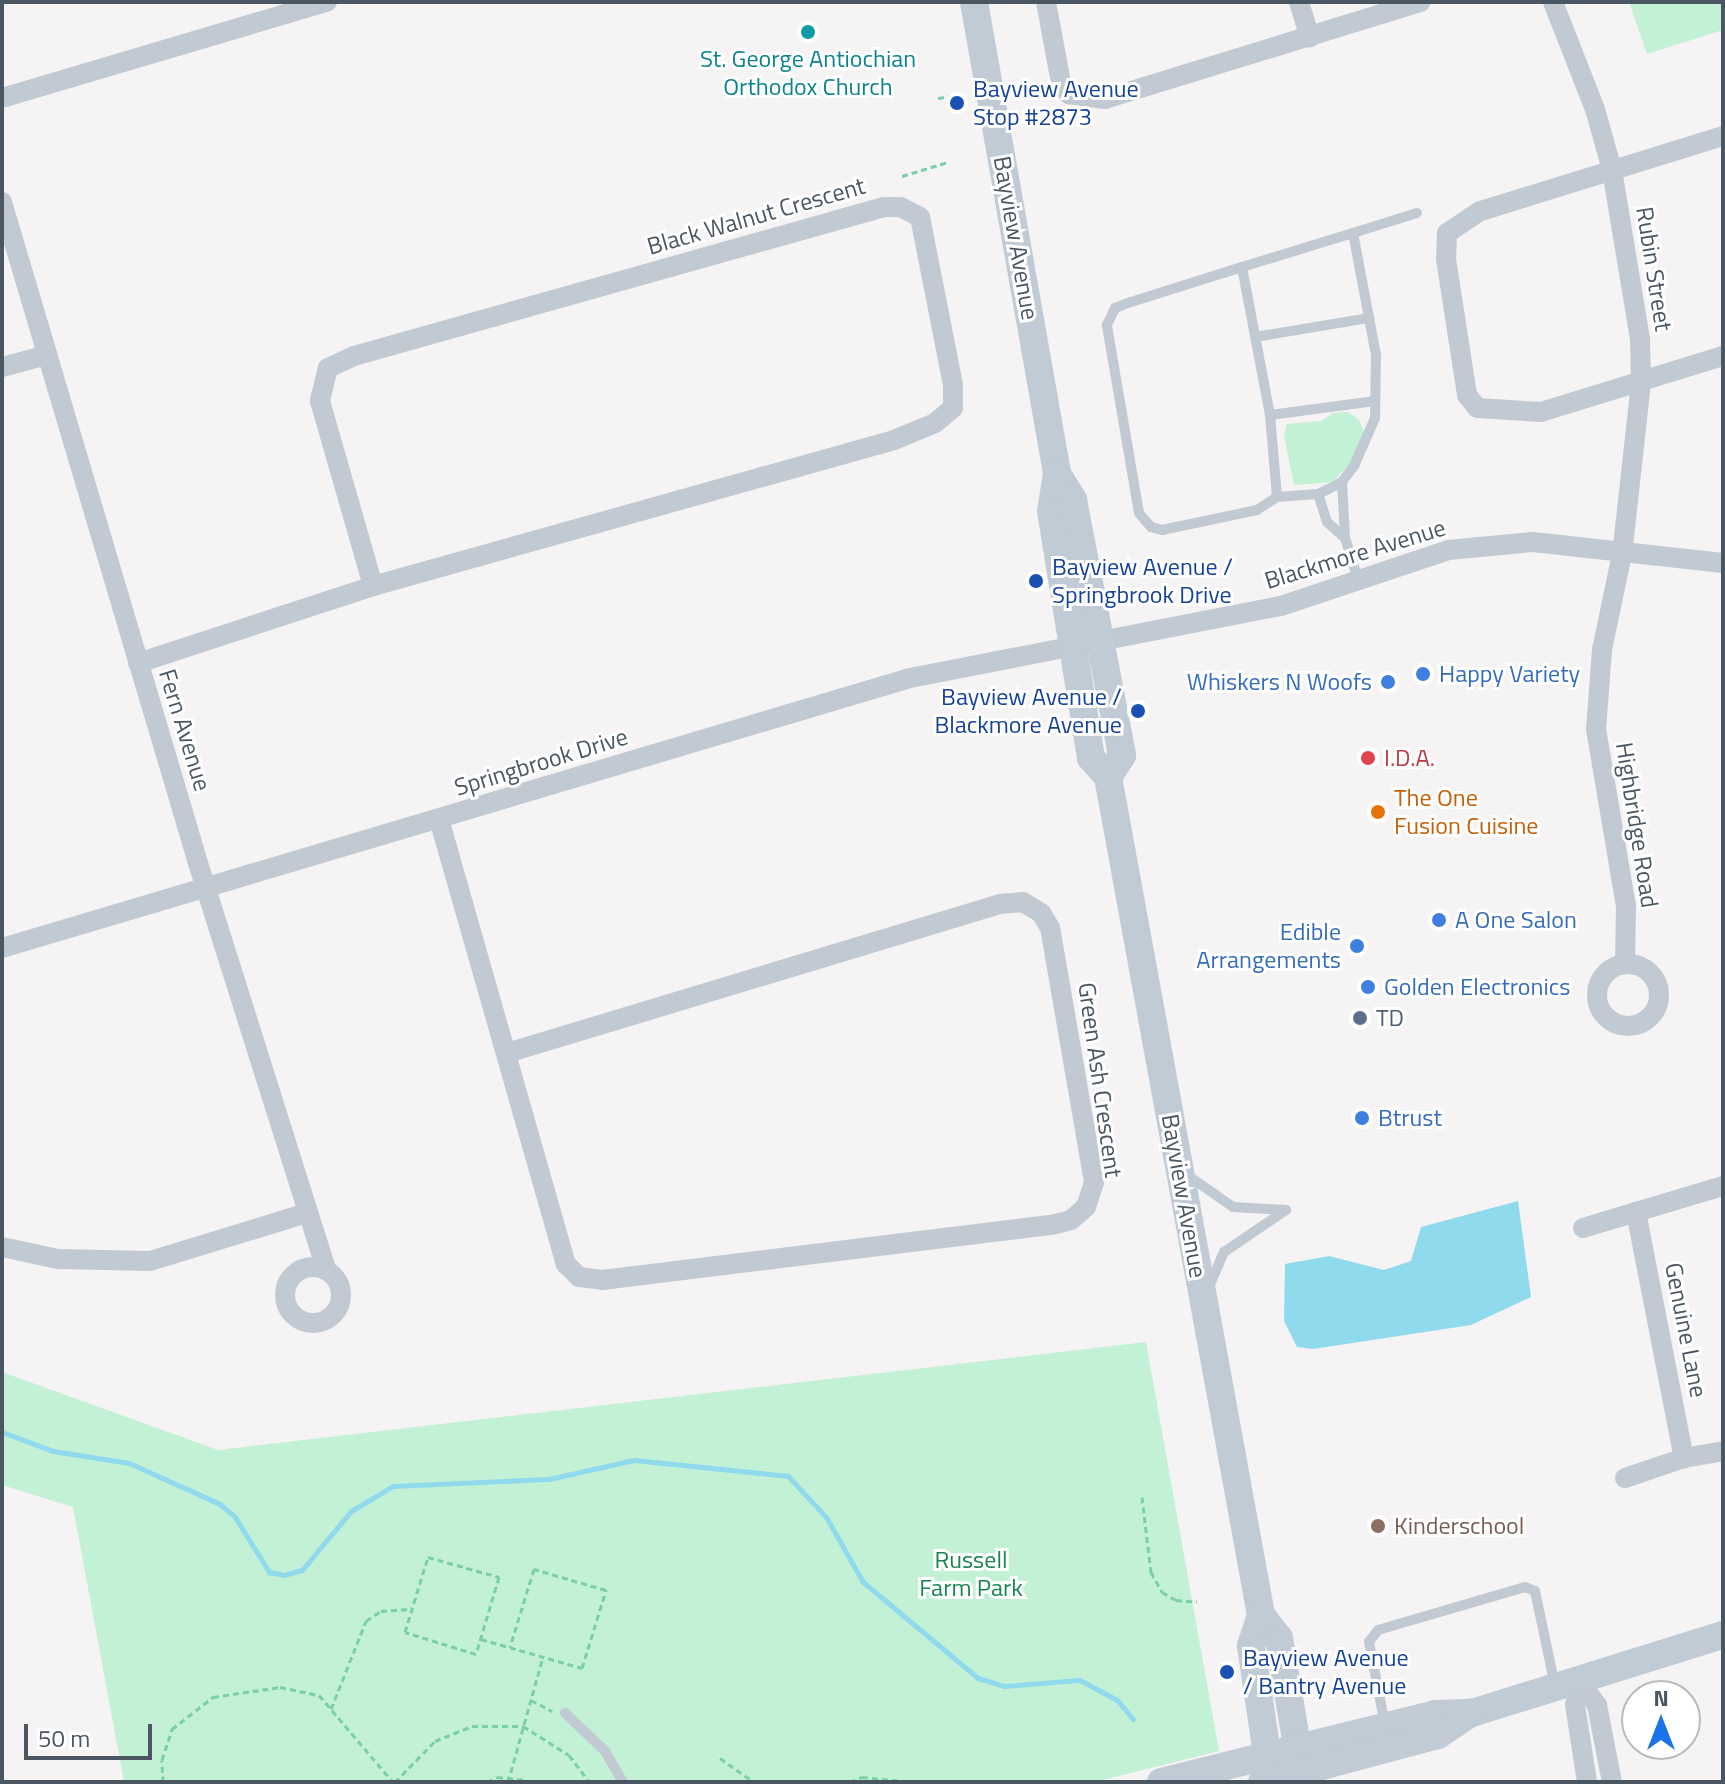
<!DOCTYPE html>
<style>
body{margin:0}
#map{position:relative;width:1725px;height:1784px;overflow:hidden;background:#f5f3f3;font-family:"Titillium Web",sans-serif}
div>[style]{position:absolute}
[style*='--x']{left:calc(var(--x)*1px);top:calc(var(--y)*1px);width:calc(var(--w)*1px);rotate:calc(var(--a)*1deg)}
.green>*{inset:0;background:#c3f1d5}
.water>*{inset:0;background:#90daee}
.stream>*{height:5px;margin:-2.5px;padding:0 2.5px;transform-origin:2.5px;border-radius:2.5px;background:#90daee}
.path>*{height:3px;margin-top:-1.5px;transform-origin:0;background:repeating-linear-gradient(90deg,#7ad0a6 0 6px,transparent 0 10px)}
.lane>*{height:10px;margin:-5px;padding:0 5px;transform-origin:5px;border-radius:5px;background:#c1cad2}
.street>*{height:20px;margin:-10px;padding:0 10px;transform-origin:10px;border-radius:10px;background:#c1cad2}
.street>.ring{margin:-10px;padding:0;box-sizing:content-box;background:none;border:20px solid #c1cad2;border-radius:50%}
.secondary>*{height:28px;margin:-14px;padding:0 14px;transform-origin:14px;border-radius:14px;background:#c1cbd6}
.dots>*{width:22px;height:22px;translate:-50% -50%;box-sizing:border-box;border:4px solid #fff;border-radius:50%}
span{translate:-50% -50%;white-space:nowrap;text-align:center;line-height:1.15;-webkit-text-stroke:6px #fff;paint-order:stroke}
.culture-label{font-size:24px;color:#0d838f}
.transit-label{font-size:24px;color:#164399}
.left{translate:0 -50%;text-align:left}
.right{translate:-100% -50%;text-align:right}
.street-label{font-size:24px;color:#4a5661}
.shop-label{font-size:24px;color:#366cbe}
.health-label{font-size:24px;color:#be3a42}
.food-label{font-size:24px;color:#c56008}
.service-label{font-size:24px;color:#4e5e75}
.education-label{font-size:24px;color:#785e54}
.park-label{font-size:24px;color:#17864f}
.frame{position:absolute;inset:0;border:4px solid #4a5661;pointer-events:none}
.north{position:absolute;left:1621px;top:1680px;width:80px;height:80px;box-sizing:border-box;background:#fff;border:2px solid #b7bbc0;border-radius:50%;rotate:0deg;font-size:22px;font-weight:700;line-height:32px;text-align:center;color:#4a5661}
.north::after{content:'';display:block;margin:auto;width:28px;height:36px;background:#1a73e8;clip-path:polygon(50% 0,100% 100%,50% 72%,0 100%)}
.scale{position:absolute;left:24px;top:1724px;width:128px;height:36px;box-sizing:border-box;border:4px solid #4a5661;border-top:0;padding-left:10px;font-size:24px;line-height:28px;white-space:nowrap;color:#4a5661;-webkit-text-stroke:6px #fff;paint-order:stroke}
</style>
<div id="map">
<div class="green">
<i style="clip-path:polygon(1629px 2px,1723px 2px,1723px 30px,1647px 54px)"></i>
<i style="clip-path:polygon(1348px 412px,1359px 420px,1366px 437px,1352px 462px,1332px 482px,1294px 485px,1284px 435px,1287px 424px,1321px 421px,1333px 413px)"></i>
<i style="clip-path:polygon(1146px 1342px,1219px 1751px,1095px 1782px,124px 1782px,73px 1507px,2px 1485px,2px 1372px,218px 1450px)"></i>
</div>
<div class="water">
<i style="clip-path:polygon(1518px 1201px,1531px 1297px,1471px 1325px,1313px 1349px,1297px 1347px,1284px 1321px,1285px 1264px,1329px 1256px,1384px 1270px,1411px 1261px,1421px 1227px)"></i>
</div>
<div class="stream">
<i style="--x:2;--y:1432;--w:54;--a:20.4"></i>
<i style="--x:53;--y:1451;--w:77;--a:9"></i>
<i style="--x:129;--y:1463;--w:100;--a:24.3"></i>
<i style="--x:220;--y:1504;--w:20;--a:41"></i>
<i style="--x:235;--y:1517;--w:65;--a:58.3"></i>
<i style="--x:269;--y:1572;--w:15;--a:11"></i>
<i style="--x:284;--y:1575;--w:19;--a:-16"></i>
<i style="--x:302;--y:1570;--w:77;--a:-50.3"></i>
<i style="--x:351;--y:1511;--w:49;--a:-30.8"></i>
<i style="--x:393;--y:1486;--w:156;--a:-2.6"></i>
<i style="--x:549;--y:1479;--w:87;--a:-12.6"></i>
<i style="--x:634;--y:1460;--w:155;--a:5.9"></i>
<i style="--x:788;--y:1476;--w:56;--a:47.2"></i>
<i style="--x:826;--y:1517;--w:75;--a:60.4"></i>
<i style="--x:863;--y:1582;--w:150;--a:39.9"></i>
<i style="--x:978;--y:1678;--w:27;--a:17"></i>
<i style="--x:1004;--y:1686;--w:76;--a:-4.5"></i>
<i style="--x:1080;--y:1680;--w:42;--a:28.4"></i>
<i style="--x:1117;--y:1700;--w:25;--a:50"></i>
</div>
<div class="path">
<i style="--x:938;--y:98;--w:22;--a:-8"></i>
<i style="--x:902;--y:176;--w:48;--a:-16.9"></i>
<i style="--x:1142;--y:1497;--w:76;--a:83.2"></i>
<i style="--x:1151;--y:1572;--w:23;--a:61"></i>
<i style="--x:1162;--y:1592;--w:16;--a:30"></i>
<i style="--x:1176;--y:1600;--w:21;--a:5"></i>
<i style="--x:428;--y:1557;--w:74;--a:15.7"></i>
<i style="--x:499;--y:1577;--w:80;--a:106.6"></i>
<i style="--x:476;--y:1654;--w:74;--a:-162.8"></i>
<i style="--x:405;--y:1632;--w:78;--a:-73"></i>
<i style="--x:481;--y:1639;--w:105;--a:16"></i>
<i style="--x:582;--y:1668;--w:82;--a:-72.9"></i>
<i style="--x:606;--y:1590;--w:75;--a:-163.7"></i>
<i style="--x:534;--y:1569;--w:82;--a:107.1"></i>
<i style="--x:531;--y:1700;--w:24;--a:28"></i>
<i style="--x:331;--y:1709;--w:95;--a:-68.3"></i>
<i style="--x:366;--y:1621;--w:18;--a:-34"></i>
<i style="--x:381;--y:1611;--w:31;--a:-4"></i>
<i style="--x:720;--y:1758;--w:42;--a:35.2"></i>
<i style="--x:163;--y:1782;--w:22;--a:-93"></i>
<i style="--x:162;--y:1760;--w:33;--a:-72"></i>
<i style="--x:172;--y:1729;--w:52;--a:-38"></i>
<i style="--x:213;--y:1697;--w:68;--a:-8.5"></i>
<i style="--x:280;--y:1687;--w:40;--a:12"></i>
<i style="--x:319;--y:1695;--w:114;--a:49.6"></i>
<i style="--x:395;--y:1782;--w:57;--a:-45.7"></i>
<i style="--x:435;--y:1741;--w:40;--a:-22"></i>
<i style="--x:472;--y:1726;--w:51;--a:0"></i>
<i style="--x:523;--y:1726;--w:54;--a:32.2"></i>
<i style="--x:569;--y:1755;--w:34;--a:53"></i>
<i style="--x:487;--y:1782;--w:11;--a:-27"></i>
<i style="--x:497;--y:1777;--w:29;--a:6"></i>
<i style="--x:508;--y:1782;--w:130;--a:-74.4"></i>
<i style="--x:850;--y:1782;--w:13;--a:-23"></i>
<i style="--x:862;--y:1777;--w:52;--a:5.5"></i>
</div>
<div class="lane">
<i style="--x:1353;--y:233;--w:124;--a:79.3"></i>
<i style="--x:1376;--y:355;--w:63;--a:90.9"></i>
<i style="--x:1375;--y:418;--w:52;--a:113.6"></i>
<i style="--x:1354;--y:466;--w:20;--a:127"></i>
<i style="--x:1342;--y:482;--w:27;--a:153"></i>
<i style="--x:1318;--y:494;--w:41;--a:175.8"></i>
<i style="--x:1277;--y:497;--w:24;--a:147"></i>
<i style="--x:1257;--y:510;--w:97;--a:168.1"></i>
<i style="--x:1162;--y:530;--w:11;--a:-165"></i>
<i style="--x:1151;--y:527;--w:18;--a:-131"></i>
<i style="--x:1139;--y:513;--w:191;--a:-99.7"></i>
<i style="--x:1107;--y:325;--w:19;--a:-65"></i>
<i style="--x:1115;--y:308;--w:17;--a:-21"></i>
<i style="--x:1131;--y:302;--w:116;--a:-17.5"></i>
<i style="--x:1242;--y:267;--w:116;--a:-17"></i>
<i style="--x:1353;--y:233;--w:67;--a:-17.4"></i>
<i style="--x:1242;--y:267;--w:151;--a:79.3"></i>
<i style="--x:1270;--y:415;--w:82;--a:85.1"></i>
<i style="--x:1255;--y:337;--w:116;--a:-9.5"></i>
<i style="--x:1270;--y:415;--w:106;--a:-7.6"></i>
<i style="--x:1342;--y:482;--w:56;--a:86.9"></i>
<i style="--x:1345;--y:538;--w:43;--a:72.4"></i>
<i style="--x:1318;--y:494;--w:29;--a:72"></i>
<i style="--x:1327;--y:522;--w:24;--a:42"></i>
<i style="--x:1187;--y:1175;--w:56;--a:34.8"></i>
<i style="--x:1233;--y:1207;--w:53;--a:3.2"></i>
<i style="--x:1209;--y:1287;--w:38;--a:-67"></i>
<i style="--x:1224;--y:1252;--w:75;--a:-34.1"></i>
<i style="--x:565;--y:1713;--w:55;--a:43.5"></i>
<i style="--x:605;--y:1751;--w:36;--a:60"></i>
<i style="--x:1385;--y:1725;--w:85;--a:-100.9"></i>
<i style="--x:1369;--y:1642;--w:15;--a:-53"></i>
<i style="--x:1378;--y:1630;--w:153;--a:-16.3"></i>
<i style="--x:1525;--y:1587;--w:11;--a:22"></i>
<i style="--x:1535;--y:1591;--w:97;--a:78.1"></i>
</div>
<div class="street">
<i style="--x:1046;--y:2;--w:82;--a:79.5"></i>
<i style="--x:1061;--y:83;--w:14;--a:54"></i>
<i style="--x:1069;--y:94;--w:36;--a:8"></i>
<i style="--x:1105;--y:99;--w:330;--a:-17.1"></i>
<i style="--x:1299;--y:2;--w:37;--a:73"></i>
<i style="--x:1553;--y:2;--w:115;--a:68.6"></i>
<i style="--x:1595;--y:109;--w:63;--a:74.4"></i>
<i style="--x:1612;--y:170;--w:171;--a:80.6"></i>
<i style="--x:1640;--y:339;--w:44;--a:88.7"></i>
<i style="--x:1641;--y:383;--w:172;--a:96.3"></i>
<i style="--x:1622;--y:554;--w:98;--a:101.8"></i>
<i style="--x:1602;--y:650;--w:79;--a:94.3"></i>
<i style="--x:1596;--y:729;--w:180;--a:80.4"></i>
<i style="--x:1626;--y:906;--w:58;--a:91"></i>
<i style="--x:2;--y:98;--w:339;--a:-16.5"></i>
<i style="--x:1723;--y:136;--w:254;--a:162.8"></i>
<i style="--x:1480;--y:211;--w:40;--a:146"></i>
<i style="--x:1447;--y:233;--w:26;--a:92"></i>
<i style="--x:1446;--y:259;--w:138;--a:81.2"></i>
<i style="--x:1467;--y:395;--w:16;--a:52"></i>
<i style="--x:1477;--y:408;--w:64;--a:3.6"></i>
<i style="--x:1541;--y:412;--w:190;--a:-17.1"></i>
<i style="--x:2;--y:202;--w:689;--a:73.48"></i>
<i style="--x:198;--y:863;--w:427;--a:72.5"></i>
<i style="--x:2;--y:367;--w:47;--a:-14.9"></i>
<i style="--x:138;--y:663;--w:247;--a:-18.1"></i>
<i style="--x:373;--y:586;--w:541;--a:-15.65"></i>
<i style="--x:894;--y:440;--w:44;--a:-22.5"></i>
<i style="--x:935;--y:423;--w:23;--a:-40"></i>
<i style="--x:953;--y:408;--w:23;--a:-90"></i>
<i style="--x:953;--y:385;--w:171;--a:-101.1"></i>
<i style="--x:920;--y:217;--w:22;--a:-153"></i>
<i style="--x:900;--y:207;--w:16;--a:180"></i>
<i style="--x:884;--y:207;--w:551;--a:164.3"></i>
<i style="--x:354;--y:356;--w:29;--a:155"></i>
<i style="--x:328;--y:368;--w:34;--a:104"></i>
<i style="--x:320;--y:401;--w:192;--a:74"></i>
<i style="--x:439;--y:819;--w:463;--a:74.1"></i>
<i style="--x:566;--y:1264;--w:18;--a:45"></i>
<i style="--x:579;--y:1277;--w:23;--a:7"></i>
<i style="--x:602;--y:1280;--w:453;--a:-7"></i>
<i style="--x:1052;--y:1225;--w:20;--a:-15"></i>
<i style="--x:1071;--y:1220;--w:20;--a:-41"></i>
<i style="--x:1086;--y:1207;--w:26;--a:-72"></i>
<i style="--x:1094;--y:1182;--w:258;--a:-99.8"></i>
<i style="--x:1050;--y:928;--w:17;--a:-121"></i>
<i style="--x:1041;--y:913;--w:21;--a:-149"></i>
<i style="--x:1023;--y:902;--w:23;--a:175"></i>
<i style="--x:1000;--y:904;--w:515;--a:163.18"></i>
<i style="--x:2;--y:948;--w:947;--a:-16.56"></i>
<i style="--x:910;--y:678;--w:378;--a:-11"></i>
<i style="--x:1281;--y:606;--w:176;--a:-18.5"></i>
<i style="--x:1448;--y:550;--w:85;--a:-5.4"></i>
<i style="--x:1533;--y:542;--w:191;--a:6.3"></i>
<i class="ring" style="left:1597px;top:964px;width:42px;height:42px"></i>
<i style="--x:1723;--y:1186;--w:91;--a:163.4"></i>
<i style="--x:1636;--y:1212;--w:251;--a:79"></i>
<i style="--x:1684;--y:1458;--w:40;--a:-10"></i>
<i style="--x:1583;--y:1228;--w:55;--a:-16.8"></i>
<i style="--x:2;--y:1247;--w:57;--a:12.1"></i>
<i style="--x:58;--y:1259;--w:92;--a:1.2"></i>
<i style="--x:150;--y:1261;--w:164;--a:-17"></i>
<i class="ring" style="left:285px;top:1267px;width:36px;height:36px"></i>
<i style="--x:1625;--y:1478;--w:62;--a:-18.7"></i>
<i style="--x:1580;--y:1682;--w:29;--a:54"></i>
<i style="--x:1597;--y:1705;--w:78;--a:79"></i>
<i style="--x:1580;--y:1682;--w:24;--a:102"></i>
<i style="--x:1575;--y:1705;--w:78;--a:81.1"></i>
</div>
<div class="secondary">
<i style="--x:974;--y:2;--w:479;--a:80"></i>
<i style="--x:1057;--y:474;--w:37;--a:99"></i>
<i style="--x:1051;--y:511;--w:250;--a:80.8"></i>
<i style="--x:1091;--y:758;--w:25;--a:48"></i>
<i style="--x:1108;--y:777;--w:852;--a:79.65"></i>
<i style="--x:1261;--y:1615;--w:29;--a:52"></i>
<i style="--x:1279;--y:1638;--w:146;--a:80.5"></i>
<i style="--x:1057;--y:474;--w:31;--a:58"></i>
<i style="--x:1073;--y:500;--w:260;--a:79.1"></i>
<i style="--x:1122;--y:755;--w:26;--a:122"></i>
<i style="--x:1261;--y:1615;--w:33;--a:108"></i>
<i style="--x:1251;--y:1646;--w:130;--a:81.6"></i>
<i style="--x:1161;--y:1782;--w:282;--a:-13.9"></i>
<i style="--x:1435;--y:1714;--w:37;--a:-2"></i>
<i style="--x:1472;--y:1713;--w:263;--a:-17.3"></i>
<i style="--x:1262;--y:1782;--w:182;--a:-15"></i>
<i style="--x:1438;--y:1735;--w:40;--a:-34"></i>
</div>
<div class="dots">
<i style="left:808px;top:32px;background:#0f9aa8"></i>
<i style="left:957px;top:103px;background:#1a4fb4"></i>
<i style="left:1036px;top:581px;background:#1a4fb4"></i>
<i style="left:1423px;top:674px;background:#3f7fe0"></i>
<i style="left:1388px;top:682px;background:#3f7fe0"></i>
<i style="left:1138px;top:711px;background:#1a4fb4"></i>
<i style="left:1368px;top:758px;background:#e0444e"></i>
<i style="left:1378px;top:812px;background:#e8710a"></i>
<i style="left:1439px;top:920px;background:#3f7fe0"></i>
<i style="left:1357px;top:946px;background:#3f7fe0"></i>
<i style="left:1368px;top:987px;background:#3f7fe0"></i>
<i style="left:1360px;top:1018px;background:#5c6f8a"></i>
<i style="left:1362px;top:1118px;background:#3f7fe0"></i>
<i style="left:1378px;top:1526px;background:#8d6e63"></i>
<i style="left:1227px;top:1672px;background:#1a4fb4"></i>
</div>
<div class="culture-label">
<span style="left:808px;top:73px">St. George Antiochian<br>Orthodox Church</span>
</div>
<div class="transit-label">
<span class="left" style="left:973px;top:103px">Bayview Avenue<br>Stop #2873</span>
<span class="left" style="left:1052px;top:581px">Bayview Avenue /<br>Springbrook Drive</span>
<span class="right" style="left:1122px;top:711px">Bayview Avenue /<br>Blackmore Avenue</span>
<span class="left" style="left:1243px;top:1672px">Bayview Avenue<br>/ Bantry Avenue</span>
</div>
<div class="street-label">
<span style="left:756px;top:216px;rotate:-16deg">Black Walnut Crescent</span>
<span style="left:1016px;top:238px;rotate:80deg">Bayview Avenue</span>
<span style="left:1654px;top:269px;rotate:81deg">Rubin Street</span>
<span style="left:1355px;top:554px;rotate:-17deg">Blackmore Avenue</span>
<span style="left:185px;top:730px;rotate:73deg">Fern Avenue</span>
<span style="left:541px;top:762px;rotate:-17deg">Springbrook Drive</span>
<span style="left:1637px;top:825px;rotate:81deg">Highbridge Road</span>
<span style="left:1100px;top:1080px;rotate:82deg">Green Ash Crescent</span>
<span style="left:1184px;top:1196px;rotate:80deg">Bayview Avenue</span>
<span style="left:1686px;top:1330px;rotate:79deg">Genuine Lane</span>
</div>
<div class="shop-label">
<span class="left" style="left:1439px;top:674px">Happy Variety</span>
<span class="right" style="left:1372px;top:682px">Whiskers N Woofs</span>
<span class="left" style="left:1455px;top:920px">A One Salon</span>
<span class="right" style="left:1341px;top:946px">Edible<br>Arrangements</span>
<span class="left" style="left:1384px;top:987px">Golden Electronics</span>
<span class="left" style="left:1378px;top:1118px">Btrust</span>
</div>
<div class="health-label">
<span class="left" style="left:1384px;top:758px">I.D.A.</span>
</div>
<div class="food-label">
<span class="left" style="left:1394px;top:812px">The One<br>Fusion Cuisine</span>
</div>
<div class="service-label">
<span class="left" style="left:1376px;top:1018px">TD</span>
</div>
<div class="education-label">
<span class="left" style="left:1394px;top:1526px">Kinderschool</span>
</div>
<div class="park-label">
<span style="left:971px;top:1574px">Russell<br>Farm Park</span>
</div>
<div class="frame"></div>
<div class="north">N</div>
<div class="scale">50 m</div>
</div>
